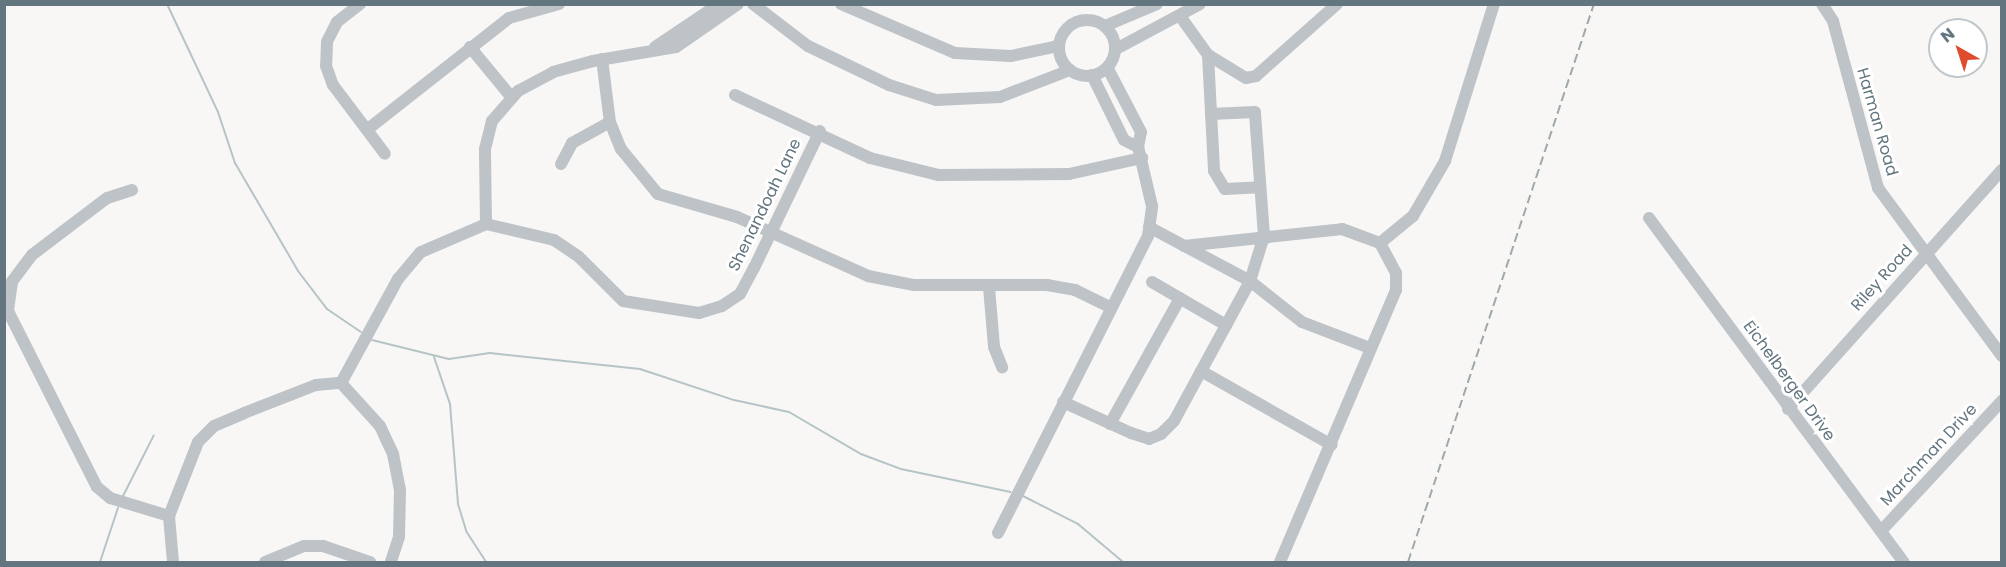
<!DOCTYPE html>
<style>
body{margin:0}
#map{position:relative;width:2006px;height:567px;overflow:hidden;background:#f8f7f5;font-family:Poppins,sans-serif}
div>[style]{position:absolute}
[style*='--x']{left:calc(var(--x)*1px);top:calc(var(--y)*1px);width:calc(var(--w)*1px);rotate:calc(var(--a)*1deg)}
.stream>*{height:2px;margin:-1px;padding:0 1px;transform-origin:1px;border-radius:1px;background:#b6c4c7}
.minor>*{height:12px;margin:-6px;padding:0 6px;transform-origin:6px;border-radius:6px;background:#bec3c7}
.minor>.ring{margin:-6px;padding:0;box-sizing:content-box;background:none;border:12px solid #bec3c7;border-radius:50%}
.rail>*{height:2px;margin-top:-1px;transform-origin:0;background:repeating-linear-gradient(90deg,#a0a8ac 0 9px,transparent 0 13.5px)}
span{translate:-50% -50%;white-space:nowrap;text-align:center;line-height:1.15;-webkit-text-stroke:6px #fff;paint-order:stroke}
.street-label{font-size:16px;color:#63757f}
.frame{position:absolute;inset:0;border:6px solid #63757f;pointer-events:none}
.north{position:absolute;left:1928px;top:18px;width:60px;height:60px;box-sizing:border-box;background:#fff;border:2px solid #c1c8cc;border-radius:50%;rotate:321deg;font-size:16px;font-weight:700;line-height:24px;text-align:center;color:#63757f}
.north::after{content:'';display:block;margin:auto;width:21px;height:27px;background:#df4b2d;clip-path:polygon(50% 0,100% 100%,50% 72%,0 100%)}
</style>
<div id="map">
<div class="stream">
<i style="--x:167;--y:4;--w:119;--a:64.7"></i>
<i style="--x:218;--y:112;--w:54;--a:71.6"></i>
<i style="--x:235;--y:163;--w:125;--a:59.7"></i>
<i style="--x:298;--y:271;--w:48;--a:52.7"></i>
<i style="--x:327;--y:309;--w:41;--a:34.1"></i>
<i style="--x:372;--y:340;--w:79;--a:13.9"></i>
<i style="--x:449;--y:359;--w:41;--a:-8.3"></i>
<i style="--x:490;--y:353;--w:151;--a:6.1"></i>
<i style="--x:640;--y:369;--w:99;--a:18.3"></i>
<i style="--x:734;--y:400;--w:56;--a:12.3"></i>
<i style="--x:789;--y:412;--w:83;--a:30.3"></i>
<i style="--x:861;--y:454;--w:43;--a:20.6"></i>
<i style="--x:901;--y:469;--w:112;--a:11.8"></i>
<i style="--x:434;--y:357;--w:50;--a:71.2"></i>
<i style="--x:450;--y:404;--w:100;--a:85.4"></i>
<i style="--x:458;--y:504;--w:28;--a:73"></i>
<i style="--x:466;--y:531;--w:37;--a:57"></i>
<i style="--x:123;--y:496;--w:68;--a:-63.1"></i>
<i style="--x:1023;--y:496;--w:62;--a:27"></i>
<i style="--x:1078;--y:524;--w:59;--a:40.2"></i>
<i style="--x:100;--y:562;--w:57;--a:-71.6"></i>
</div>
<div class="minor">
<i style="--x:360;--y:4;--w:29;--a:142"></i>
<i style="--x:337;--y:22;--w:22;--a:117"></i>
<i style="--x:327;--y:42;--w:24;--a:92"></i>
<i style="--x:326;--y:66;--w:20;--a:70"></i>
<i style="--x:333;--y:85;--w:86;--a:53"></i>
<i style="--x:753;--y:4;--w:69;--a:37.4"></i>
<i style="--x:808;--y:46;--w:90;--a:25.7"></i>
<i style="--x:889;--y:85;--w:49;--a:17.7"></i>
<i style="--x:936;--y:100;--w:64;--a:-2.7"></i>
<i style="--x:1000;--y:97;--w:75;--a:-21.1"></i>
<i style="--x:841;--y:4;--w:124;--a:23.3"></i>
<i style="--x:955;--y:53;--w:56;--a:3.1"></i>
<i style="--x:1011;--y:56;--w:49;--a:-11.8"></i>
<i style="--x:1822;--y:4;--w:20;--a:57"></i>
<i style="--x:1833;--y:21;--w:173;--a:74.9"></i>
<i style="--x:1878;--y:188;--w:209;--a:53.6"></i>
<i style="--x:1180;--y:16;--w:48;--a:54.3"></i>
<i style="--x:1208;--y:55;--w:44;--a:31.2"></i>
<i style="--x:1246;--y:78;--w:10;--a:-11"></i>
<i style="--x:1256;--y:76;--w:108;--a:-41.6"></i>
<i class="ring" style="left:1059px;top:20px;width:44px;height:44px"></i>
<i style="--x:1105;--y:26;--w:56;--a:-22.9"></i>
<i style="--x:470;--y:47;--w:66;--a:50.5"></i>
<i style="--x:655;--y:47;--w:77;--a:-33.9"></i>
<i style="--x:1116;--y:49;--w:95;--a:-28.2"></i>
<i style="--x:1208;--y:55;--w:116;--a:87"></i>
<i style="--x:1214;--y:171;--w:21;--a:59"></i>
<i style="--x:1225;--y:189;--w:35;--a:-3"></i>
<i style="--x:602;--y:59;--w:64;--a:82.8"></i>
<i style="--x:610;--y:122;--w:29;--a:68"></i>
<i style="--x:621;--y:149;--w:58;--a:50.6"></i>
<i style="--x:658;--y:194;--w:82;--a:16.2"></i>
<i style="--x:737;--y:217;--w:144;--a:24.2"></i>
<i style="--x:868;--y:276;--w:47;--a:11.1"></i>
<i style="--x:914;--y:285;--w:133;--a:0"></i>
<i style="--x:1047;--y:285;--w:28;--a:10"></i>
<i style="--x:1075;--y:290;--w:39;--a:26"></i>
<i style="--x:1092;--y:75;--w:72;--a:63.8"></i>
<i style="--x:1124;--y:140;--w:16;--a:27"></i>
<i style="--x:735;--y:95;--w:149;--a:25"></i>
<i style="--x:870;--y:158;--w:70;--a:14"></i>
<i style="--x:938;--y:175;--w:131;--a:-0.4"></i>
<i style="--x:1069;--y:174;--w:75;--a:-12.4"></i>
<i style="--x:368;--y:129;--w:179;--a:-38.2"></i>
<i style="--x:509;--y:18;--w:52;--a:-15.6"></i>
<i style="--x:561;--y:164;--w:24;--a:-62"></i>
<i style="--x:572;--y:143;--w:43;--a:-28.9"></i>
<i style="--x:132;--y:190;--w:26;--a:162"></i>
<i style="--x:107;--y:198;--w:94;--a:142.8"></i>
<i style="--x:32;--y:255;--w:34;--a:127"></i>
<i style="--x:12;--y:282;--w:29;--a:98"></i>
<i style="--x:8;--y:311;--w:197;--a:63.2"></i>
<i style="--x:97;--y:487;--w:17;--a:40"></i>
<i style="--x:110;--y:498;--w:62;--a:17"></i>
<i style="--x:1649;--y:218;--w:428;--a:53.5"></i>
<i style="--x:486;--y:224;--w:75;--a:-90.8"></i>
<i style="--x:485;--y:149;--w:29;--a:-76"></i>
<i style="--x:492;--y:121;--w:40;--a:-49"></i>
<i style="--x:518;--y:91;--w:40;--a:-28"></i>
<i style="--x:553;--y:72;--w:41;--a:-15.4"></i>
<i style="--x:593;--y:61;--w:84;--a:-9.6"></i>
<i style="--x:676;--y:47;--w:75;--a:-34.7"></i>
<i style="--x:1149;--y:227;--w:115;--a:28.1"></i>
<i style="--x:1250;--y:281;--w:66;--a:38.3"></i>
<i style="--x:1302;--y:322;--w:73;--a:20.9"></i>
<i style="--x:1380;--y:243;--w:43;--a:-39.3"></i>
<i style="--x:1413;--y:216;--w:64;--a:-59.8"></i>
<i style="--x:1445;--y:161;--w:164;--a:-72.7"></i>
<i style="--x:1184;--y:246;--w:159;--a:-6.1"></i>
<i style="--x:1342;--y:229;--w:40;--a:20.2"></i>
<i style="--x:1380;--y:243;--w:34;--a:62"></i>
<i style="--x:1396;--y:273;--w:17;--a:90"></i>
<i style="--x:1396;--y:290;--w:296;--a:113.1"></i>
<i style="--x:1152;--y:282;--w:86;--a:30.2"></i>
<i style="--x:989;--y:287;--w:60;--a:85.2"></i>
<i style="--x:994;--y:347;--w:22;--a:68"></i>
<i style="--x:1201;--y:371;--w:150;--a:29.5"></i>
<i style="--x:341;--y:383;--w:119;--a:-61.3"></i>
<i style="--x:398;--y:279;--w:35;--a:-50"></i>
<i style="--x:421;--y:252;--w:71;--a:-23.3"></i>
<i style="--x:486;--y:224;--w:70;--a:13.2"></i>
<i style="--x:554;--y:240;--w:30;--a:34"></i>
<i style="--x:579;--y:257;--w:62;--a:45"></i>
<i style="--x:623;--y:301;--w:77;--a:9"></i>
<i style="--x:699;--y:313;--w:24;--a:-17"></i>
<i style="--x:722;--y:306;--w:22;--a:-34"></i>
<i style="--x:740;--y:294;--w:30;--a:-62"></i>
<i style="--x:754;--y:268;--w:152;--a:-64.3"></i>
<i style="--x:1063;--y:402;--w:75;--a:24.5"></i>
<i style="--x:1131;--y:433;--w:19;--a:18"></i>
<i style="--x:1149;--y:439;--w:13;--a:-23"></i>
<i style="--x:1161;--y:434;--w:18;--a:-45"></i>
<i style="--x:1174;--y:421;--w:159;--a:-61.5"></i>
<i style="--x:1250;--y:281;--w:47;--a:-72.7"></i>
<i style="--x:1264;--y:236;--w:124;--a:-94.2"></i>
<i style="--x:1255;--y:112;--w:44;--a:177.4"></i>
<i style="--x:1788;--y:409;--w:321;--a:-48.2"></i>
<i style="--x:1110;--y:424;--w:144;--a:-60.9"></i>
<i style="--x:1881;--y:531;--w:178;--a:-47.1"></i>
<i style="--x:998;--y:533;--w:333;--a:-63.2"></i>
<i style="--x:1148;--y:236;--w:30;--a:-82"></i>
<i style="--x:1152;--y:206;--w:61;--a:-103.3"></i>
<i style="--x:1138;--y:147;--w:15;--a:-79"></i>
<i style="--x:1141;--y:132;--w:73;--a:-117.6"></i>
<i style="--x:173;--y:562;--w:46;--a:-95"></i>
<i style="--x:169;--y:516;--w:79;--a:-68.6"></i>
<i style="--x:198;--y:442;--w:23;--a:-45"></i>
<i style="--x:214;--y:426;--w:33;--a:-23"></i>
<i style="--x:244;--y:413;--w:77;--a:-21.3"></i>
<i style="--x:316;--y:385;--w:25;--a:-5"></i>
<i style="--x:341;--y:383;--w:58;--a:47.8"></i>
<i style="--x:380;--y:426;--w:31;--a:65"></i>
<i style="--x:393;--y:454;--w:37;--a:79"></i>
<i style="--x:400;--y:490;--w:47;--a:91.2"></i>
<i style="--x:399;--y:537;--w:26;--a:108"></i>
<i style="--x:265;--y:562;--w:42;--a:-22.3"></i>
<i style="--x:304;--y:546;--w:19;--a:0"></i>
<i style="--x:323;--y:546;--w:50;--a:18.8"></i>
</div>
<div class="rail">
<i style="--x:1408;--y:562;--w:588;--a:-71.57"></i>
</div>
<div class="street-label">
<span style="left:1877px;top:122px;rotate:74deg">Harman Road</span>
<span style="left:765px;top:205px;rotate:-64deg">Shenandoah Lane</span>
<span style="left:1882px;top:278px;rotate:-48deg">Riley Road</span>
<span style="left:1789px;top:381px;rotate:54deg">Eichelberger Drive</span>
<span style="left:1929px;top:455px;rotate:-47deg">Marchman Drive</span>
</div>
<div class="frame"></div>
<div class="north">N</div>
</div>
